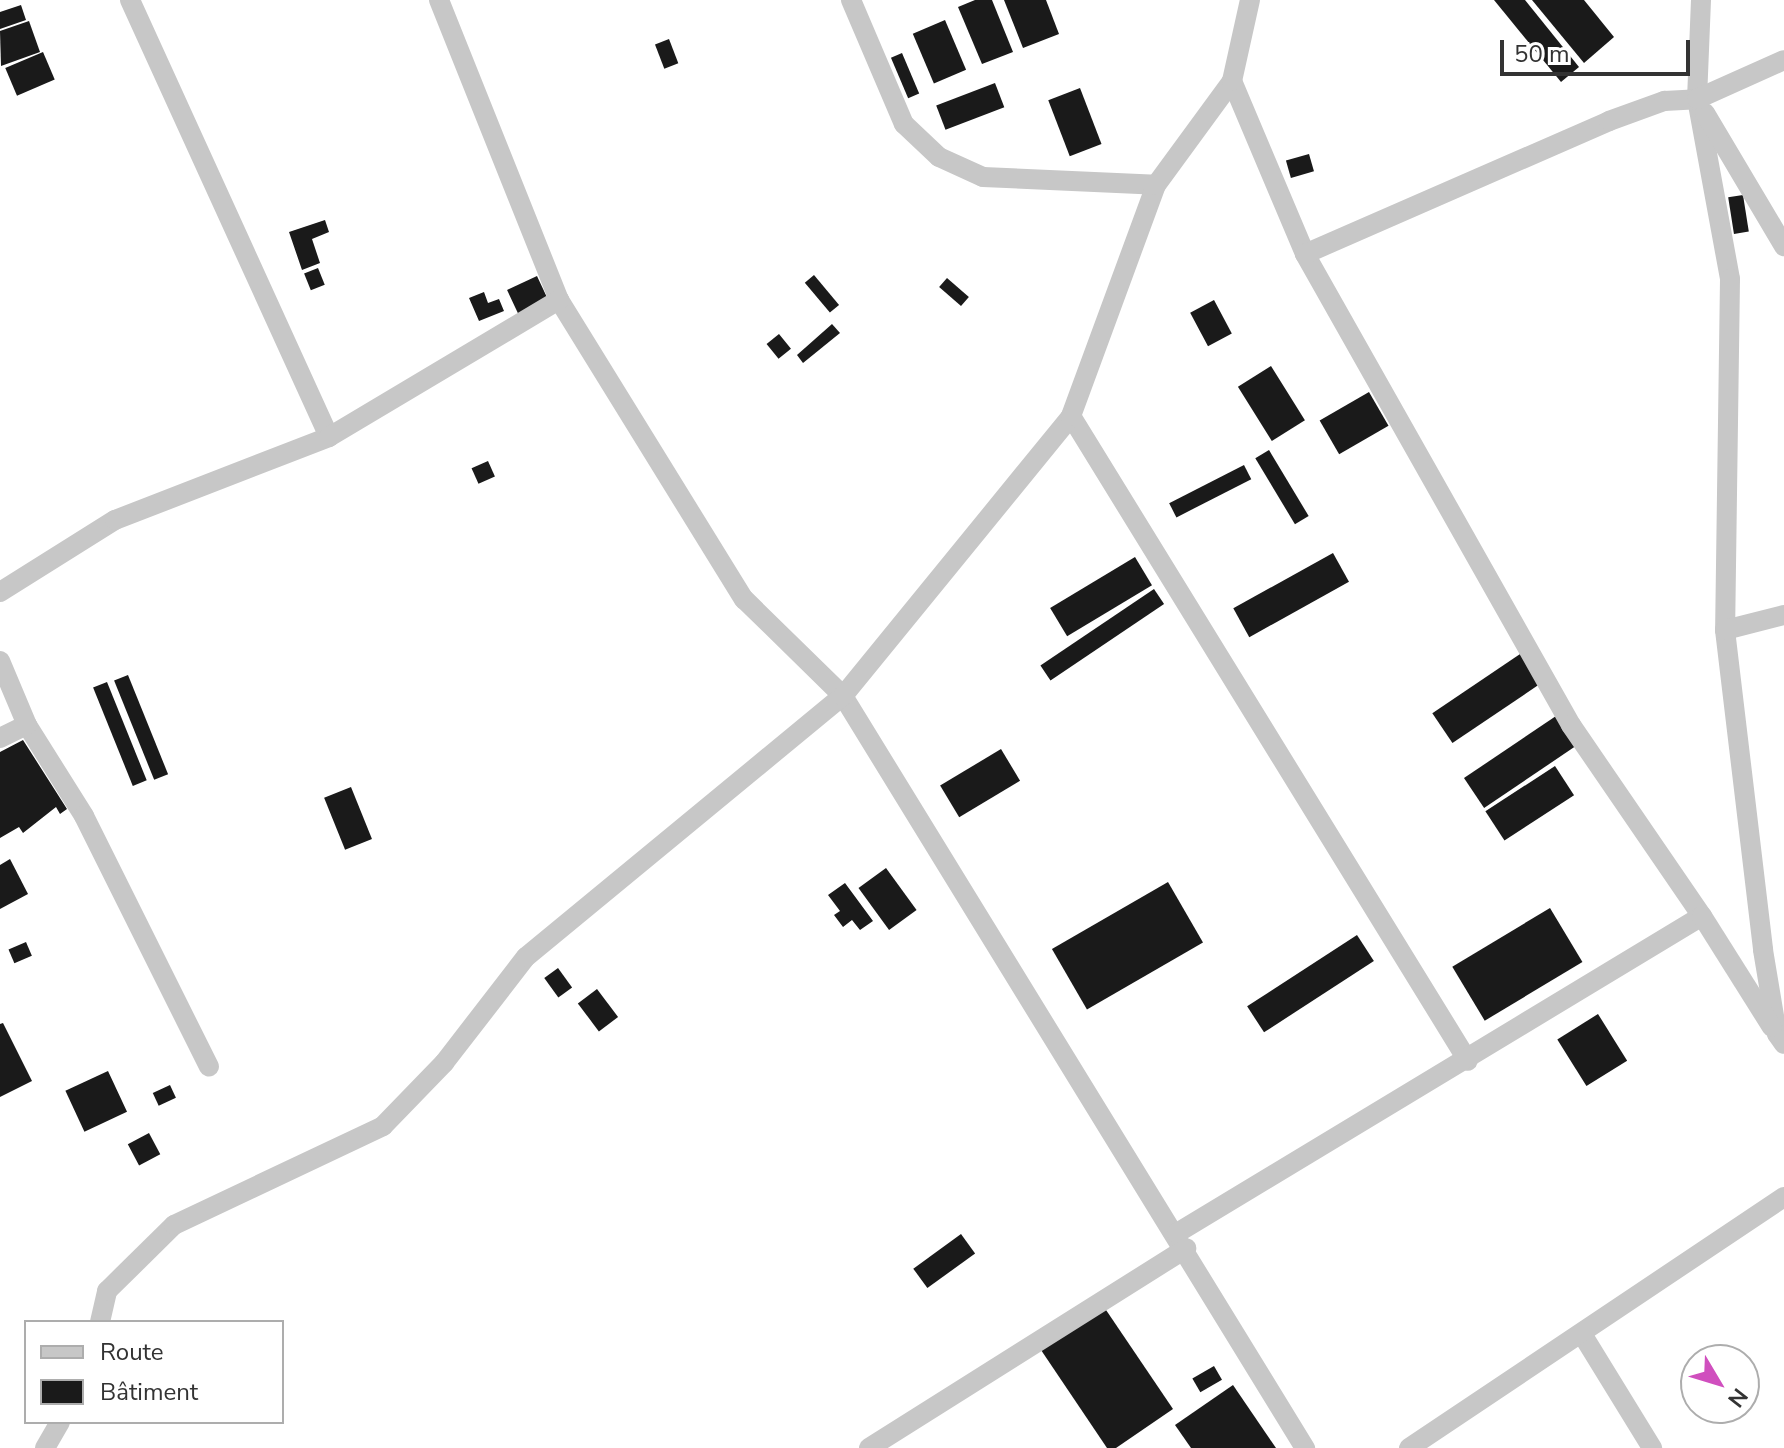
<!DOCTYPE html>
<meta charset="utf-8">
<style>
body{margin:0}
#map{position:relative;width:1784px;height:1448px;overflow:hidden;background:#fff;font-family:"Nunito Sans",sans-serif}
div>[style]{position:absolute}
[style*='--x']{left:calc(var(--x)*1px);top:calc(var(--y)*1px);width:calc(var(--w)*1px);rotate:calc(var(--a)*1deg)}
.building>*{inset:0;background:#1a1a1a;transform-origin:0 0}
.street>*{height:20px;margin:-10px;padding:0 10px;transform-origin:10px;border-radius:10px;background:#c7c7c7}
span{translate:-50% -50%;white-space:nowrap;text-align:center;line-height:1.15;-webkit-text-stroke:8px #fff;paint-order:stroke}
.legend{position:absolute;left:24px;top:1320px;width:260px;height:104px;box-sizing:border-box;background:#fff;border:2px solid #adadad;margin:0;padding:10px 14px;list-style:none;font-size:24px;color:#333}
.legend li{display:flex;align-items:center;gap:16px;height:40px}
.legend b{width:40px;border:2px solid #adadad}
.north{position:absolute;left:1680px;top:1344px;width:80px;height:80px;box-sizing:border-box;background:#fff;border:2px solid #adadad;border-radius:50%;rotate:128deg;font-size:22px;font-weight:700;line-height:32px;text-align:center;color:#333}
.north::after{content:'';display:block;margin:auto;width:28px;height:36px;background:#d04fbe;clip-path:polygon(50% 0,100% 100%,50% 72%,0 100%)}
.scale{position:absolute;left:1500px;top:40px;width:190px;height:36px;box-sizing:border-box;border:4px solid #333;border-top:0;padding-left:10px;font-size:24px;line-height:28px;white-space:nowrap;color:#333;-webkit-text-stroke:6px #fff;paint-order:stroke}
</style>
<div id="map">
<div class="building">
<i style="clip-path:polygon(975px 0,992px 0,1013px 52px,982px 64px,958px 7px)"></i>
<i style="clip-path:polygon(1004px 0,1046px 0,1059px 34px,1023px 48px)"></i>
<i style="clip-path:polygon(1494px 0,1525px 0,1579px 67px,1561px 82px)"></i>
<i style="clip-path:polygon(1532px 0,1584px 0,1614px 37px,1584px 63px)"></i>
<i style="clip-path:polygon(21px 5px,26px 20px,0 29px,0 12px)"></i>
<i style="left:945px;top:20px;width:54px;height:35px;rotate:67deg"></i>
<i style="clip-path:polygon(29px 21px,40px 52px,1px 66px,0 31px)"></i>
<i style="left:669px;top:39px;width:26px;height:15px;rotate:69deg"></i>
<i style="left:43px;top:52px;width:30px;height:41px;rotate:67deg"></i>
<i style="left:902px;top:53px;width:44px;height:12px;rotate:67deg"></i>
<i style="left:995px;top:83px;width:26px;height:63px;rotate:69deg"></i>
<i style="left:1080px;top:88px;width:60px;height:34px;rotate:69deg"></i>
<i style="left:1309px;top:154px;width:18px;height:24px;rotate:74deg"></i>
<i style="left:1743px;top:195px;width:37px;height:15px;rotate:81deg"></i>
<i style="clip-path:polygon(325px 220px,329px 232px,312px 239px,320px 263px,302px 270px,289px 232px)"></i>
<i style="left:318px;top:268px;width:18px;height:15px;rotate:68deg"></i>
<i style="left:814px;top:275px;width:39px;height:12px;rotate:50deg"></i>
<i style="left:537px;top:276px;width:29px;height:33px;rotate:65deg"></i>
<i style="left:947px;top:278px;width:29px;height:12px;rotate:41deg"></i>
<i style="clip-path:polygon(484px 292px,488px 303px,499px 299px,504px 311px,479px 321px,469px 298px)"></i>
<i style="left:1214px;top:300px;width:38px;height:27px;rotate:62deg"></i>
<i style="clip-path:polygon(832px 324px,840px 333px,803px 363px,797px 355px)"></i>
<i style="left:779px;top:334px;width:19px;height:16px;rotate:51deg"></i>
<i style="left:1271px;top:366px;width:64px;height:39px;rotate:58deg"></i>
<i style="left:1369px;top:392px;width:39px;height:57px;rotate:60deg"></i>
<i style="left:1269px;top:450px;width:77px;height:16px;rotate:59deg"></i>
<i style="left:488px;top:461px;width:17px;height:18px;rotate:66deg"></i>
<i style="left:1244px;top:465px;width:16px;height:84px;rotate:63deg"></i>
<i style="left:1333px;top:553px;width:33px;height:114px;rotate:61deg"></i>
<i style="left:1135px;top:557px;width:33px;height:99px;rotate:59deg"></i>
<i style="left:1154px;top:589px;width:18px;height:137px;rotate:56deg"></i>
<i style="left:1526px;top:650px;width:36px;height:113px;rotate:56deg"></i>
<i style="left:128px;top:675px;width:107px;height:15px;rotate:68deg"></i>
<i style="left:107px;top:682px;width:106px;height:15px;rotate:68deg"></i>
<i style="left:1556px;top:716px;width:36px;height:111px;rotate:56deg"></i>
<i style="clip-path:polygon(23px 740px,67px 809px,60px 814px,56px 807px,23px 833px,19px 827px,0 838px,0 752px)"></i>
<i style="left:1001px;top:749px;width:37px;height:71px;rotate:59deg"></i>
<i style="left:1555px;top:766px;width:35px;height:83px;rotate:57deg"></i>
<i style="left:351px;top:787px;width:56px;height:29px;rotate:68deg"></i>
<i style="clip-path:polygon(10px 859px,28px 894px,0 909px,0 865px)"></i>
<i style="left:886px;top:868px;width:52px;height:34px;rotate:54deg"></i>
<i style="left:1168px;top:882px;width:70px;height:134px;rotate:60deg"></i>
<i style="clip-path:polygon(845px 883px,873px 921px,860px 930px,852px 920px,843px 927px,834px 915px,840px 911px,828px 895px)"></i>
<i style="left:1550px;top:908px;width:63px;height:114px;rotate:59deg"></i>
<i style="left:1357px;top:935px;width:31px;height:131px;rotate:57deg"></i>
<i style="left:26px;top:942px;width:15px;height:19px;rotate:67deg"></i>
<i style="left:558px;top:968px;width:24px;height:17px;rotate:54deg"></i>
<i style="left:597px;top:989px;width:35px;height:24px;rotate:53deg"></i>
<i style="left:1598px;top:1014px;width:55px;height:48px;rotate:58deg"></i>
<i style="clip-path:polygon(3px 1023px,32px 1081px,0 1097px,0 1024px)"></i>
<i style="left:108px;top:1071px;width:45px;height:47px;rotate:65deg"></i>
<i style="left:170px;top:1085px;width:14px;height:19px;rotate:65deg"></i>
<i style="left:149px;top:1133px;width:24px;height:24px;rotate:62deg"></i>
<i style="left:961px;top:1234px;width:24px;height:59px;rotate:54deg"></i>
<i style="clip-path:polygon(1104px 1307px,1173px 1409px,1116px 1448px,1107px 1448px,1041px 1350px)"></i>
<i style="left:1214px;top:1366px;width:16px;height:25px;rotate:60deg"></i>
<i style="clip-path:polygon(1233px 1385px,1276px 1448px,1191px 1448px,1175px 1425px)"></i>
</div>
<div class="street">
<i style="--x:130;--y:0;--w:480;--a:65.5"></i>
<i style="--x:439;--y:0;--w:323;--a:68.2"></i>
<i style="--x:559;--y:300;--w:352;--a:58.3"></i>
<i style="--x:744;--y:599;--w:139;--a:44.4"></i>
<i style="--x:843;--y:696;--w:883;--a:58.44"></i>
<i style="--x:851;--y:0;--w:135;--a:66.9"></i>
<i style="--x:904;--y:124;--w:48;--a:43.3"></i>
<i style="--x:939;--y:157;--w:48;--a:24.4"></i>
<i style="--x:983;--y:177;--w:173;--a:2.6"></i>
<i style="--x:1701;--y:0;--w:99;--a:92.3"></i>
<i style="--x:1697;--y:99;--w:183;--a:79.6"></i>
<i style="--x:1730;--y:279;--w:351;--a:90.8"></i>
<i style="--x:1725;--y:630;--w:322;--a:83.2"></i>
<i style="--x:1763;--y:950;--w:85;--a:80.5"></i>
<i style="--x:1777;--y:1034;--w:12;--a:55"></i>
<i style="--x:1232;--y:81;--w:188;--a:67.1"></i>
<i style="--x:1305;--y:254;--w:541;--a:60.54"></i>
<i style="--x:1571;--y:725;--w:232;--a:55.6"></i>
<i style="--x:1705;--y:113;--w:155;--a:59.3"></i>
<i style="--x:1305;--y:254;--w:332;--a:-23.6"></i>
<i style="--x:1609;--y:121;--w:59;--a:-20"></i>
<i style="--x:1664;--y:101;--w:33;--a:-3"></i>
<i style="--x:1697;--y:99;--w:95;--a:-24.1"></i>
<i style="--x:1071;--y:416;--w:757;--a:58.39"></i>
<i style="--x:0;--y:592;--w:136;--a:-32.1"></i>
<i style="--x:115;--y:520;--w:230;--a:-21.2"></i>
<i style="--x:329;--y:437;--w:268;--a:-30.8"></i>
<i style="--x:1725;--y:630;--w:61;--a:-14.3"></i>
<i style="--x:0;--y:661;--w:69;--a:67.1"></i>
<i style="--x:27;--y:725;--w:107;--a:57.9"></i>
<i style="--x:84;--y:816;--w:280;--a:63.5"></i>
<i style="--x:0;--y:738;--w:30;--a:-26"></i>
<i style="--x:1177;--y:1233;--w:613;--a:-31.12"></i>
<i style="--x:1702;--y:916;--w:131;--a:57.8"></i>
<i style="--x:100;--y:1322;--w:32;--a:-77"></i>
<i style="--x:107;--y:1291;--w:94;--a:-44.6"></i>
<i style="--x:174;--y:1225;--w:231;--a:-25.3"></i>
<i style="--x:383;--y:1126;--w:88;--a:-45.9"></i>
<i style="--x:444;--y:1063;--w:134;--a:-52.3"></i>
<i style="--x:526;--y:957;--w:411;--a:-39.5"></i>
<i style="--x:843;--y:696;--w:361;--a:-50.8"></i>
<i style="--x:1071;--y:416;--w:246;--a:-69.8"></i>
<i style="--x:1156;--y:185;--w:129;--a:-53.8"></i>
<i style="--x:1232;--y:81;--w:83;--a:-77.5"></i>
<i style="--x:1582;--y:1334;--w:134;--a:58.4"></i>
<i style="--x:45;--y:1448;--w:30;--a:-60"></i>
<i style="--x:869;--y:1448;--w:375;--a:-32.2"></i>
<i style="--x:1409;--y:1448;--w:451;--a:-33.8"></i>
</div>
<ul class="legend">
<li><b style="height:10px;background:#c7c7c7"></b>Route</li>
<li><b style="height:22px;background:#1a1a1a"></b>Bâtiment</li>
</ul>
<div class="north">N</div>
<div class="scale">50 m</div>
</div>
